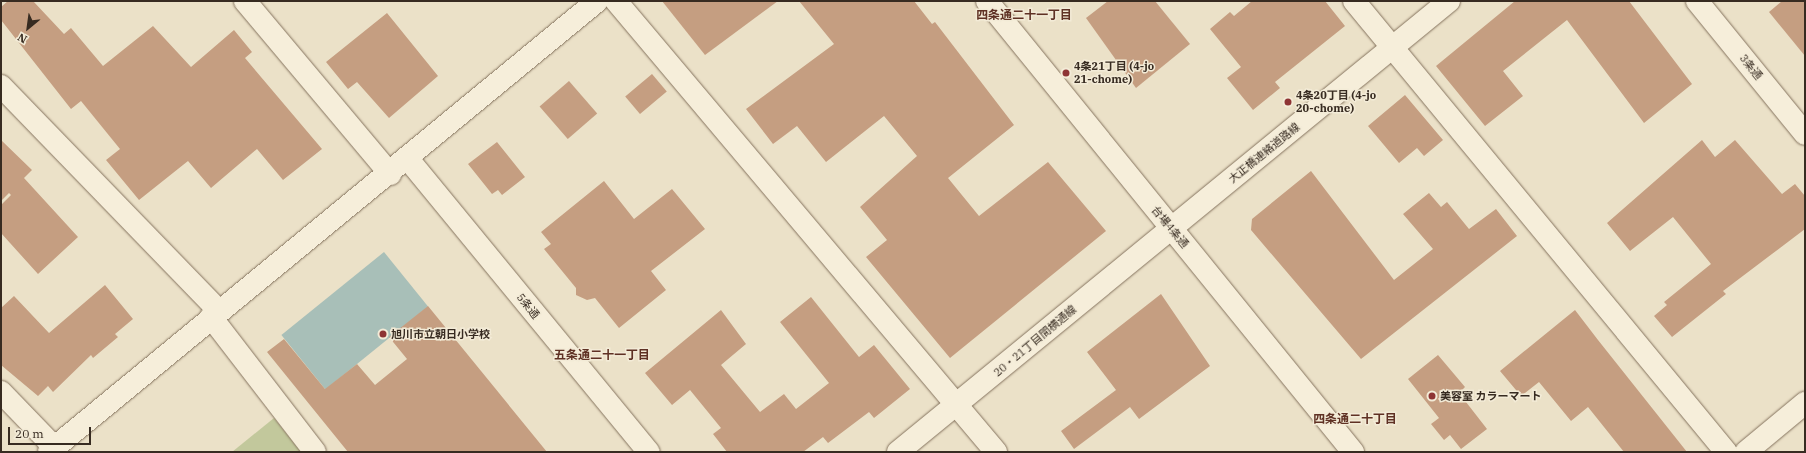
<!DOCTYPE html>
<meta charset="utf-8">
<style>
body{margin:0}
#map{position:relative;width:1806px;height:453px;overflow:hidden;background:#ebe1c8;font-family:"IBM Plex Serif","Noto Sans JP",serif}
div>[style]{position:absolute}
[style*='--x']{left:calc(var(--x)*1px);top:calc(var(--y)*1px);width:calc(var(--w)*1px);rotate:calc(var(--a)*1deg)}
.green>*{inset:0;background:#c2c89c}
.water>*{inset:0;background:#a8bfb8;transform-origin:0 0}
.building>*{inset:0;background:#c59e81;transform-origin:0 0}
.roads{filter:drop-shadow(0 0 1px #85735e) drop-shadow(0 0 1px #85735e)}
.minor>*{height:22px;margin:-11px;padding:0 11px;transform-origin:11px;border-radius:11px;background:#f6eeda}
.dots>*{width:11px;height:11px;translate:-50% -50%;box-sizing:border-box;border:2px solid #f3ebd7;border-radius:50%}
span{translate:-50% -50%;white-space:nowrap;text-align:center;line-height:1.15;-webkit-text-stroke:3px #f3ebd7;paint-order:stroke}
.poi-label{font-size:11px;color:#372b21;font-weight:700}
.left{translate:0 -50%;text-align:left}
.street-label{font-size:11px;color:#372b21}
.neighbourhood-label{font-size:12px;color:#5f3124;font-weight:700}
.frame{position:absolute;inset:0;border:2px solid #372b21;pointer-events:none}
.north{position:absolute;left:8px;top:8px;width:40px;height:40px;-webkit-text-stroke:3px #f3ebd7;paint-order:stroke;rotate:209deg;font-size:11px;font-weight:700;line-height:16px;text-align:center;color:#372b21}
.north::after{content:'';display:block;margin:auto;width:14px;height:18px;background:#372b21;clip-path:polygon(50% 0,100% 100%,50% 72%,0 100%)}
.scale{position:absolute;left:8px;top:427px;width:83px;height:18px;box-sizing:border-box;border:2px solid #372b21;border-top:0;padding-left:5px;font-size:12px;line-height:14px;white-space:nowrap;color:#372b21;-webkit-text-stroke:3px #f3ebd7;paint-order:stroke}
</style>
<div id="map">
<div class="green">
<i style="clip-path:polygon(274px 418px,301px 452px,232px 452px)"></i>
</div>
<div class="water">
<i style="left:384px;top:252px;width:70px;height:132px;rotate:51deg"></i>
</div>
<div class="building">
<i style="clip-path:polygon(8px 1px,33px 1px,64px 34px,71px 28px,103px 66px,153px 26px,191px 67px,234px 30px,252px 52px,245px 58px,322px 149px,283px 180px,257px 149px,211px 188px,188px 161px,139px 200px,106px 160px,120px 149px,81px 101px,71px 109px,1px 20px,1px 7px)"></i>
<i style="clip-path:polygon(662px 1px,778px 1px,705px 55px)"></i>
<i style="clip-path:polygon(799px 1px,914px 1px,932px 24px,935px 22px,1014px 125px,948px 178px,979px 216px,1048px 162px,1106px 231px,950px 358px,866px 257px,887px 240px,860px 207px,917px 156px,884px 116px,826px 162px,797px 126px,773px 144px,746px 109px,834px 44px)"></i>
<i style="clip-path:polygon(1108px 1px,1155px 1px,1190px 44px,1136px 88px,1086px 18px)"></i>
<i style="clip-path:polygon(1252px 1px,1325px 1px,1345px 26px,1275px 82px,1280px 88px,1253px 110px,1227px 78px,1241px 67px,1210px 29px,1230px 12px,1234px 16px)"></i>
<i style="clip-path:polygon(1515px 1px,1629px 1px,1692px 84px,1644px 123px,1567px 20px,1503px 71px,1523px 96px,1485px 126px,1436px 66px)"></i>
<i style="clip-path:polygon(1782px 1px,1805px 1px,1805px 56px,1769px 12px)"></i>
<i style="clip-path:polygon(387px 13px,438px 76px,389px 118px,357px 82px,348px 89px,326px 62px)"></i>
<i style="left:652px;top:74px;width:23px;height:35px;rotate:50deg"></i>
<i style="left:569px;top:81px;width:43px;height:39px;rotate:49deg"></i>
<i style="clip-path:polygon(1405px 95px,1443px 140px,1424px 156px,1417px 148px,1399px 163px,1368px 126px)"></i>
<i style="clip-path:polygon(1px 140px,32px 170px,24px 178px,78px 237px,38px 274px,1px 233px,1px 205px,11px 195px,9px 193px,1px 201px)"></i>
<i style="clip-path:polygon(1702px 140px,1715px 157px,1735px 140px,1782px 194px,1795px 184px,1805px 196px,1805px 229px,1723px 291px,1726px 294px,1672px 337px,1654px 316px,1667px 305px,1664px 302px,1711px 264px,1673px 217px,1630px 251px,1607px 223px)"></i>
<i style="clip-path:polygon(497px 142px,525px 177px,502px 195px,498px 190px,492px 194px,468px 164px)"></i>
<i style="clip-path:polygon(1311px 171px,1394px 280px,1433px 249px,1403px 214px,1429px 193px,1441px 207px,1447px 202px,1469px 229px,1496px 209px,1517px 236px,1361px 359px,1251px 230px,1252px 219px)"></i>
<i style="clip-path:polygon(604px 181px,634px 219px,672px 189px,705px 229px,651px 271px,666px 290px,619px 328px,595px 298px,587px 300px,576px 295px,576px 288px,544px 249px,551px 244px,541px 232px)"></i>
<i style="clip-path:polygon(105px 285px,133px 319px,115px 334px,118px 337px,93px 358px,91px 355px,53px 392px,48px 386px,38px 396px,1px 365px,1px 308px,14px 296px,49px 333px)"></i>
<i style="clip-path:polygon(1161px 294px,1210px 366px,1139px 419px,1130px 407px,1074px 449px,1061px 431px,1116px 390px,1087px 352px)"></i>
<i style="clip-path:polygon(811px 297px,859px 357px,874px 345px,910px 389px,874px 418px,869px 412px,828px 443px,823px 437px,803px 452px,727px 452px,713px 434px,721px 428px,690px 390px,672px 405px,645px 373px,721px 310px,746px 344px,721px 365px,760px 412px,784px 394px,796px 409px,829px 383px,780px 322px)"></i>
<i style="clip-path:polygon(428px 306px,547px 452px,348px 452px,267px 352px,284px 339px,325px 389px,357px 364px,375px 385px,407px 359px,389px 337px)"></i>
<i style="clip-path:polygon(1575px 310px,1598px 340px,1687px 452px,1624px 452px,1588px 407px,1571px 421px,1539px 382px,1521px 396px,1500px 371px)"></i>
<i style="clip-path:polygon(1438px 355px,1465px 387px,1459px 393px,1487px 429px,1461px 449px,1450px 435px,1444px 440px,1431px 424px,1439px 418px,1408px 379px)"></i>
</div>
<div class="roads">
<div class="minor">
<i style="--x:245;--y:1;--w:226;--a:50"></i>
<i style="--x:616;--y:1;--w:590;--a:49.88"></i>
<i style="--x:987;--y:1;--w:581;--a:50.94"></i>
<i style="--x:1354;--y:1;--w:585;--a:50.48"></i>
<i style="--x:1697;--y:1;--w:171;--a:50.9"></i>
<i style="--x:1;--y:86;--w:313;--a:45.9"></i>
<i style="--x:408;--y:159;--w:379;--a:50.6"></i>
<i style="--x:211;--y:317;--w:170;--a:52.4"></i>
<i style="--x:1;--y:392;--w:78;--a:46"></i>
<i style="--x:49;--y:452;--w:710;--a:-39.45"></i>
<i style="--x:898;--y:452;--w:712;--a:-39.3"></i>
<i style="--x:1746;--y:452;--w:77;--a:-39.7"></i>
</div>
</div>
<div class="dots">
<i style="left:1066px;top:73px;background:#8e3434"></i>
<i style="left:1288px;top:102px;background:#8e3434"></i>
<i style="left:383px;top:334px;background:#8e3434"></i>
<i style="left:1432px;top:396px;background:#8e3434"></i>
</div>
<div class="poi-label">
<span class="left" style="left:1074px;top:73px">4条21丁目 (4-jo<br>21-chome)</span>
<span class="left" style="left:1296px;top:102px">4条20丁目 (4-jo<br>20-chome)</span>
<span class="left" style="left:391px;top:334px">旭川市立朝日小学校</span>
<span class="left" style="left:1440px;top:396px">美容室 カラーマート</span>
</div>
<div class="street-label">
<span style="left:1751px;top:67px;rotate:51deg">3条通</span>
<span style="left:1264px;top:153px;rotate:-39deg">大正橋連絡道路線</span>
<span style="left:1170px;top:227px;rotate:50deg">台場4条通</span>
<span style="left:528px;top:306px;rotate:51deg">5条通</span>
<span style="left:1035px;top:341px;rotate:-40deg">20・21丁目間横通線</span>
</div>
<div class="neighbourhood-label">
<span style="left:1024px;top:15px">四条通二十一丁目</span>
<span style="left:602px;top:355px">五条通二十一丁目</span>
<span style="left:1355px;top:419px">四条通二十丁目</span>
</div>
<div class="frame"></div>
<div class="north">N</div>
<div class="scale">20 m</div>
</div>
